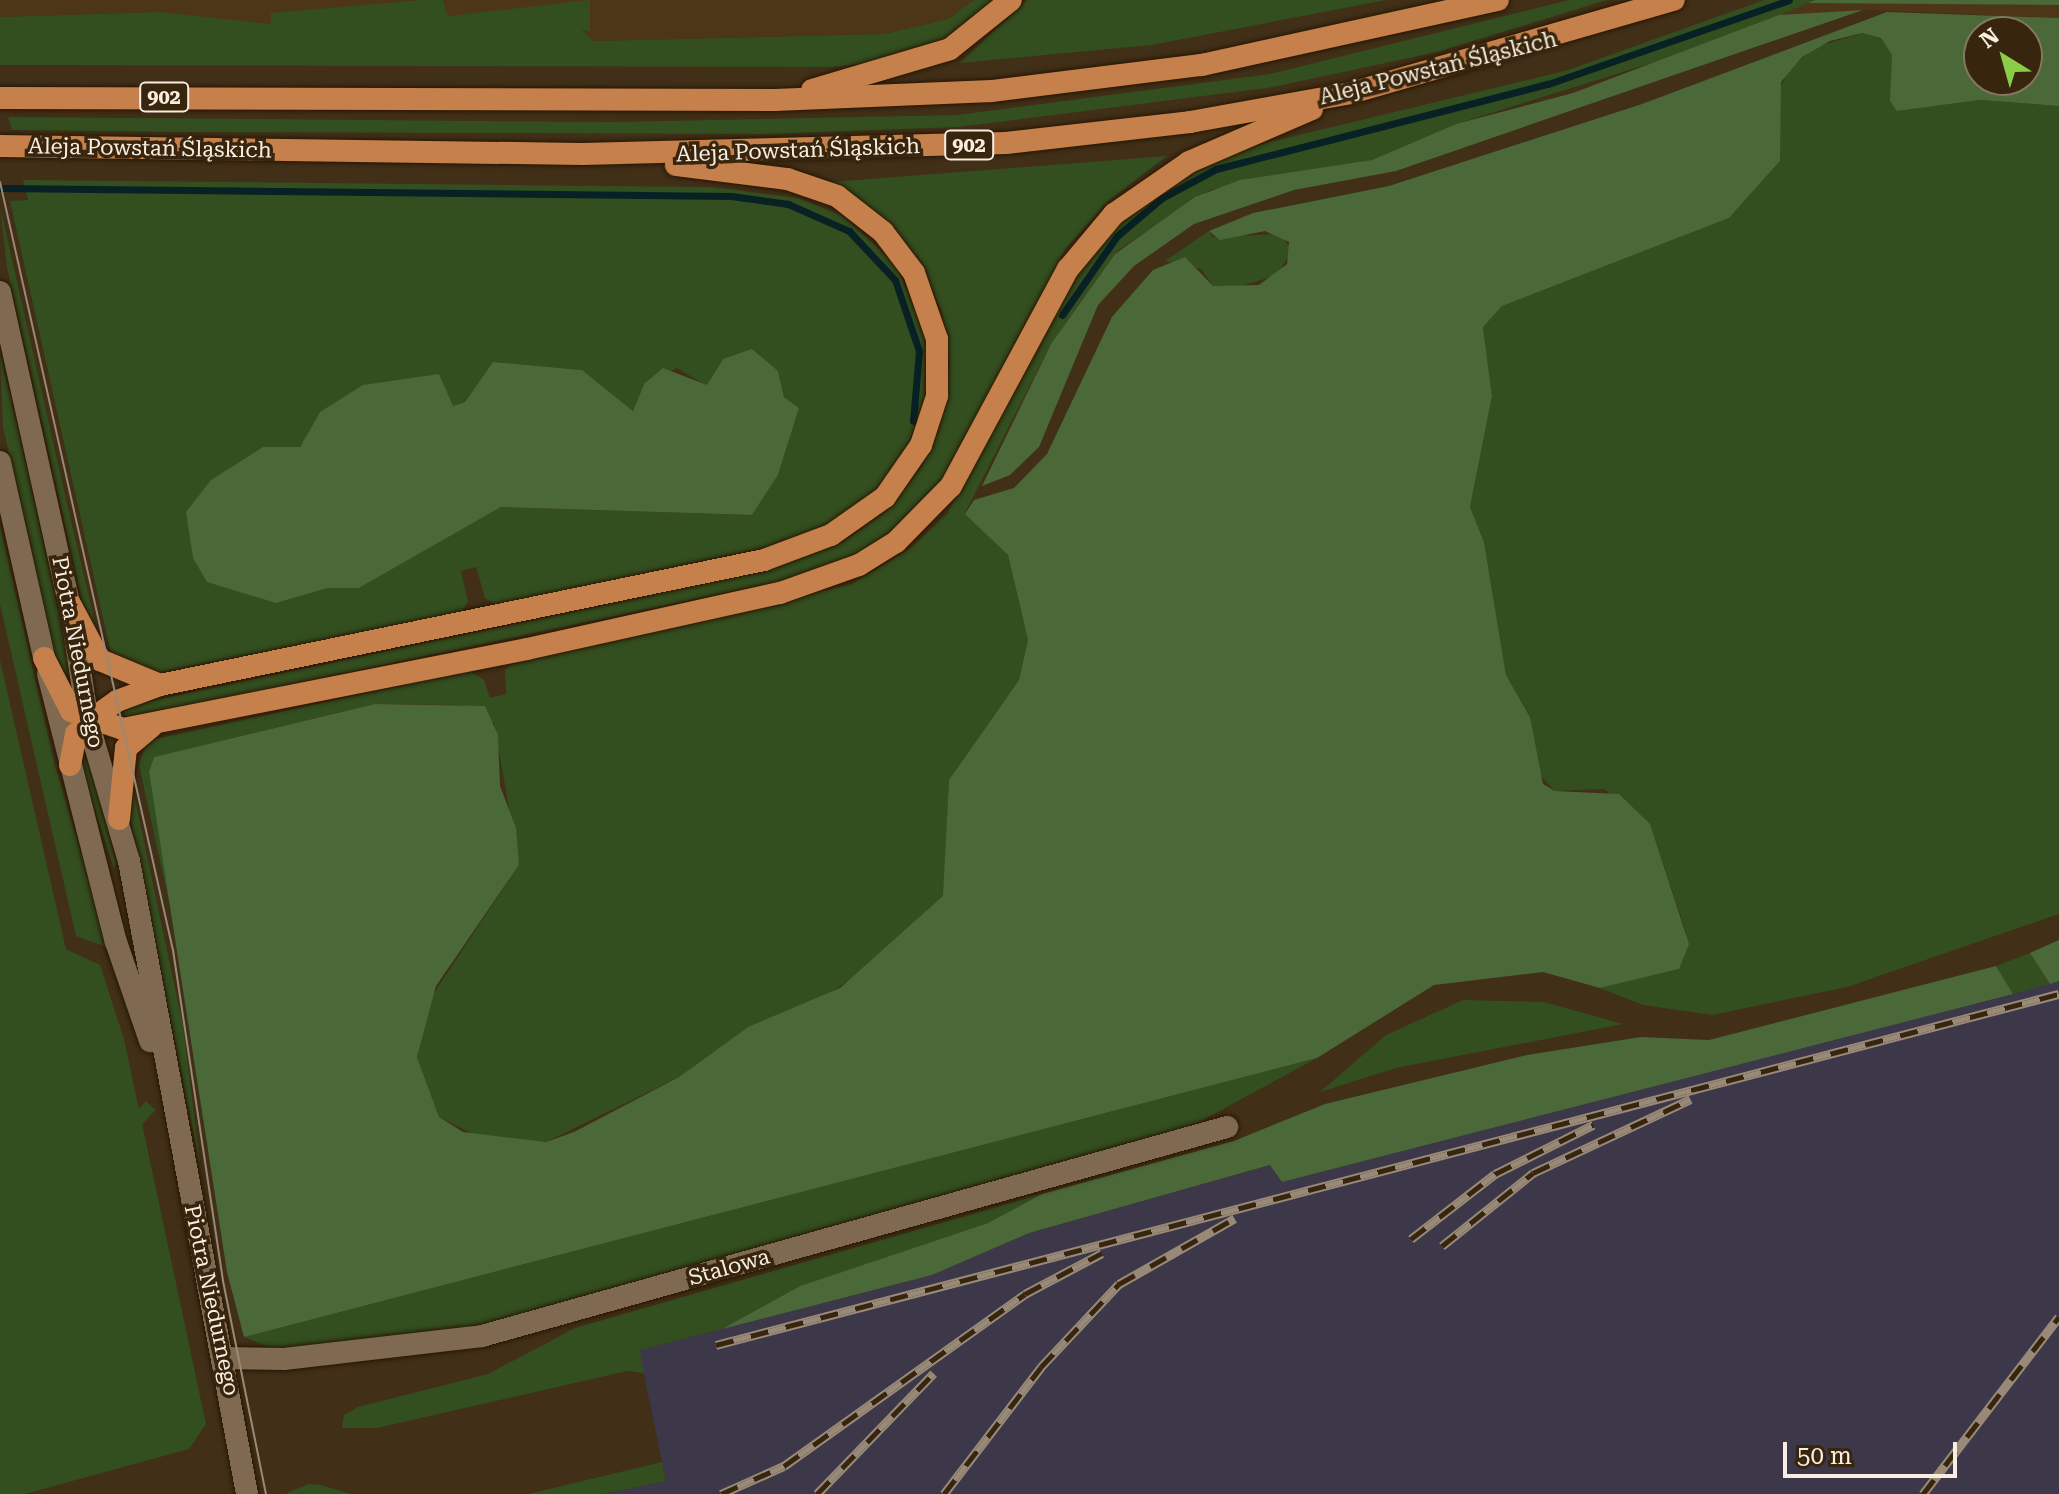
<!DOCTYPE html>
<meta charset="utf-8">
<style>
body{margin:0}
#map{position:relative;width:2059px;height:1494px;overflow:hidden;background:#412f18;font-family:"Roboto Serif",serif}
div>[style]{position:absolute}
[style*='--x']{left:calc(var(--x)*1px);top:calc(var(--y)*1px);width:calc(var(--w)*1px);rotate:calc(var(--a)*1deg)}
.built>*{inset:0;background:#4d3617}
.industrial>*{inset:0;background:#3c3849}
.green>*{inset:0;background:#334e1f;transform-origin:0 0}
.forest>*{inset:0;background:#4b6838}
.stream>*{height:7px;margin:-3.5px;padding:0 3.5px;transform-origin:3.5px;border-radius:3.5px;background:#072125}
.roads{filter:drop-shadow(0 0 2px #281701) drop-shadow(0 0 2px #281701)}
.minor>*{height:22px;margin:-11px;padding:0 11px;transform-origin:11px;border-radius:11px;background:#7f6a51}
.tertiary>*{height:22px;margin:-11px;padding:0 11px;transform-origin:11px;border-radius:11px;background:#7f6a51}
.secondary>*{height:22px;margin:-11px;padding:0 11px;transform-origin:11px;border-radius:11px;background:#7f6a51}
.primary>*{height:22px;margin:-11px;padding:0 11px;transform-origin:11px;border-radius:11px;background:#c6804b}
.tram>*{height:2px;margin:-1px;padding:0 1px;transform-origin:1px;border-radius:1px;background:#998977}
.rail>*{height:9px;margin-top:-4.5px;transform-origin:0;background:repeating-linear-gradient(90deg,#37250d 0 18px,#998977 0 36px);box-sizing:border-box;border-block:2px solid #998977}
span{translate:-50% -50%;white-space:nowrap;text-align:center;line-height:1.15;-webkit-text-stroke:7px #37250d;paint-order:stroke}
.shield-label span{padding:2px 6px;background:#37250d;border:2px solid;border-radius:6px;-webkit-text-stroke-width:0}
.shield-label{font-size:20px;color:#f9eddf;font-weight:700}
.street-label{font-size:22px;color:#f9eddf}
.north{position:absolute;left:1963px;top:16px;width:80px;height:80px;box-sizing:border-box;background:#37250d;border:2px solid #857561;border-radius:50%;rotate:323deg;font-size:22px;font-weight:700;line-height:32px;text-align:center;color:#f9eddf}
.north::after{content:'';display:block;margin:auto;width:28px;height:36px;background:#8ace47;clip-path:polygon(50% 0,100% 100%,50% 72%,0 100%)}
.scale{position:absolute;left:1783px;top:1442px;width:174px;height:36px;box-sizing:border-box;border:4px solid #f9eddf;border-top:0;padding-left:10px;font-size:24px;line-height:28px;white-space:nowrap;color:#f9eddf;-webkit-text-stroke:6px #37250d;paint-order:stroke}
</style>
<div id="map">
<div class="built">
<i style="clip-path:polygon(0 0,974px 0,948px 19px,885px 34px,594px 41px,578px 26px,461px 30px,199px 22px,160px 12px,0 17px)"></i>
<i style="clip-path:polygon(1851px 1px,2059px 5px,2059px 18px,1863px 10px,1779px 15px,1808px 3px)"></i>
</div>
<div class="industrial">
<i style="clip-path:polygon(2059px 981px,2059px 1494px,603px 1494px,666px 1481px,639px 1350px,932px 1275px,1029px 1233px,1271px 1165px,1282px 1182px)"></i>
</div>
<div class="green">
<i style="clip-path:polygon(423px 0,443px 0,448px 16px,590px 0,590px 32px,581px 29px,594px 41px,885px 34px,948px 19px,974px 0,999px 0,954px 38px,875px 63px,830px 67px,0 65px,0 17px,160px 12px,271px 24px,271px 13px)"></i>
<i style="clip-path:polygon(1027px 0,1386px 0,1152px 45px,960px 63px)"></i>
<i style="clip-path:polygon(1569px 0,1607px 0,1437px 52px,1273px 87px,958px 127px,765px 134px,183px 132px,12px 130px,8px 117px,614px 122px,957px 115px,1270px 74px)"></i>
<i style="clip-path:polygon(1764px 0,1815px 0,1713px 44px,1456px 124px,1372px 160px,1210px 190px,1117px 251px,1051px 344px,965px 513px,1008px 555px,1028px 640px,1019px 680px,949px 780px,944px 896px,884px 955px,822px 999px,748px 1027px,679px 1077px,546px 1142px,483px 1139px,439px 1117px,417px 1057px,426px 1005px,519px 865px,494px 723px,461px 705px,375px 704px,154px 757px,149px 772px,171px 911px,139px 765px,147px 741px,469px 671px,484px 680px,490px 698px,506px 694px,505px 670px,513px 664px,852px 584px,910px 549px,948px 513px,1060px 297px,1106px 232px,1178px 178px,1258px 145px,1568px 70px)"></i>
<i style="clip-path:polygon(1862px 33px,1881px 38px,1892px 55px,1897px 111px,1980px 100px,2059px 106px,2059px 914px,1847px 987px,1712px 1015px,1643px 1005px,1600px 988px,1679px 969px,1686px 933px,1650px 824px,1604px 789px,1555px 791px,1538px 773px,1530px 716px,1506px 675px,1484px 542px,1470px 507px,1492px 396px,1483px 326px,1502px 306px,1729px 218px,1780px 161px,1777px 94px,1789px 70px,1813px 48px)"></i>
<i style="clip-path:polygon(1167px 156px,1108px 201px,1065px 249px,943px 481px,901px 527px,852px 557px,776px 582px,126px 719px,123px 707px,746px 575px,843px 542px,887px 511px,921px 468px,940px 427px,950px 364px,942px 312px,922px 265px,884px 219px,830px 182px)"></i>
<i style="clip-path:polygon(evenodd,23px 180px,712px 187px,798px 198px,843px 216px,896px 265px,927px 338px,925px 397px,905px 454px,868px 498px,830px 523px,771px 546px,497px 605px,485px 598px,476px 567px,461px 571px,468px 602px,460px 613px,157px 673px,112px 658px,10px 201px,28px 200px,23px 180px,723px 359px,778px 371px,784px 397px,799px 408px,778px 475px,752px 515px,501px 507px,359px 588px,328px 588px,276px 603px,263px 447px,300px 447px,320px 412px,453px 406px,465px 402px,493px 362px,582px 370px,633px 411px,644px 384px,677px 368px,707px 386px,723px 359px)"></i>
<i style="clip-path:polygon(0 206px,67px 504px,101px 648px,86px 618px,7px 267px)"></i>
<i style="clip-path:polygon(1209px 231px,1213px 237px,1280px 234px,1292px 250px,1277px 275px,1228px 290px,1213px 286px,1201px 269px,1165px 261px)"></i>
<i style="clip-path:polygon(0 354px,17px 424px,79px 704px,61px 683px,3px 427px)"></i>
<i style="clip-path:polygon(0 526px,54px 762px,109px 948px,76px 936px,0 604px)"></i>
<i style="clip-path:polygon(0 660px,66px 949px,100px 965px,124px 1039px,206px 1424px,189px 1449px,25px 1494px,0 1494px)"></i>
<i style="clip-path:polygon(86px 741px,116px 863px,114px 869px,80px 763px)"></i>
<i style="clip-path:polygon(132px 785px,183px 1026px,201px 1171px,126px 795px)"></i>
<i style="clip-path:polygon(2030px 953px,2050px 984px,2013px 994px,1996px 966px)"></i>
<i style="clip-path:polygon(1463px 1000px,1544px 1002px,1623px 1024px,1396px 1068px,1320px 1092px,1386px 1035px)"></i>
<i style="clip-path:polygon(1317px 1058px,1188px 1128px,496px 1323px,279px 1351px,244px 1337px)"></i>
<i style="left:146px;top:1101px;width:13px;height:316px;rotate:42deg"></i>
<i style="clip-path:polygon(1042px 1194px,988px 1223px,800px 1286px,722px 1329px,640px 1350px,644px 1373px,627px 1371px,377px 1428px,342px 1428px,344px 1415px,358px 1407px,488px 1374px,575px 1328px)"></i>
<i style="clip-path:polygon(662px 1462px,666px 1481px,603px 1494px,528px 1494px)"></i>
<i style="clip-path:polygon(308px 1484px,320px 1485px,352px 1494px,285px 1494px)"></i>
</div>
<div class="forest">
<i style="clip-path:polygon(1815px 0,2059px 0,2059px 5px,1808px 3px)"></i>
<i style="clip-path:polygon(1863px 10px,1396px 171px,1294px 190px,1194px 224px,1134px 266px,1098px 305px,1039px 447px,1010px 475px,982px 486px,1051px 344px,1115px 254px,1195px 197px,1240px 180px,1372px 160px,1456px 124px,1573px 93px,1779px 15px)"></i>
<i style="clip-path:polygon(evenodd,1887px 12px,2059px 18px,2059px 106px,1980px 100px,1897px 111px,1890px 101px,1892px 55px,1881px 38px,1862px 33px,1830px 41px,1802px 57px,1781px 82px,1780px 161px,1729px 218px,1502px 306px,1483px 327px,1492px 396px,1470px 507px,1484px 542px,1506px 675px,1530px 717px,1543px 784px,1555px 791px,1619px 794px,1650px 824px,1689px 944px,1679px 969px,1600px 988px,1543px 972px,1434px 985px,1317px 1058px,244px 1337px,227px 1272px,149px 772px,154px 757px,375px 704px,485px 706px,498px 735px,500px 786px,516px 828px,519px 865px,436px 986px,417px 1057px,439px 1117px,463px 1132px,546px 1142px,574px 1132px,679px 1077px,748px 1027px,840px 988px,943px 896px,949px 780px,1019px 680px,1028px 640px,1008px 555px,965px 514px,974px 500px,1014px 488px,1047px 454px,1112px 317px,1153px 270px,1185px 257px,1213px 286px,1259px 285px,1287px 264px,1289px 242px,1265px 231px,1220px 240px,1209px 231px,1253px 213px,1389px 186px,1642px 104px,1887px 12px,1979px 32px,2027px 32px,2027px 80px,1979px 80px,1979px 32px)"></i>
<i style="clip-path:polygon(752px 349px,778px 371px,784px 397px,799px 408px,778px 475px,752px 515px,501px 507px,359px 588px,328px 588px,276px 603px,207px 582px,193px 558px,186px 512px,211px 480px,263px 447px,300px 447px,320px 412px,363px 385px,439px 374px,453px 406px,465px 402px,493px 362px,582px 370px,633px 411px,644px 384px,663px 368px,707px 385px,723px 359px)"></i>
<i style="clip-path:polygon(2059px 940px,2059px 981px,2050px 984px,2030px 953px)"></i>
<i style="clip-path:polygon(1996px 966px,2013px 994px,1282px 1182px,1270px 1165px,1029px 1233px,932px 1275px,722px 1329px,800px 1286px,988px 1223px,1042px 1194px,1234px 1141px,1325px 1104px,1527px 1055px,1641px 1037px,1709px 1040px)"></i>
</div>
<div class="stream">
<i style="--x:0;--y:188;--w:731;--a:0.63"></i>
<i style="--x:731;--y:196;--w:58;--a:8"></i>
<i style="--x:788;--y:204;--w:67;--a:23.9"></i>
<i style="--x:849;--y:231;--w:67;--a:46.8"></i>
<i style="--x:895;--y:280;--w:75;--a:71.3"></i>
<i style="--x:919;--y:351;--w:70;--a:94.9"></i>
<i style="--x:1062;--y:315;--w:96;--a:-55.2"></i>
<i style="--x:1117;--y:236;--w:59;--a:-40.2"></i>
<i style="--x:1162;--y:198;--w:61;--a:-28.2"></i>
<i style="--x:1216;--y:169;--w:343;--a:-14.4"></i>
<i style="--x:1548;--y:84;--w:255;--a:-19.2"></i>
</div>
<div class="roads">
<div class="minor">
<i style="--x:223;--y:1358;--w:61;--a:0.9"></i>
<i style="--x:284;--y:1359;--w:199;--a:-6.6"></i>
<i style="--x:482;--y:1336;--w:774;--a:-15.67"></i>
</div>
<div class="tertiary">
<i style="--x:71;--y:610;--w:113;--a:81.4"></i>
<i style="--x:88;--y:722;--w:145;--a:73.6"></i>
<i style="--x:129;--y:861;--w:644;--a:79.44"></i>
<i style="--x:48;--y:674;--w:276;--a:75.8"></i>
<i style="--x:116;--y:942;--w:105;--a:71"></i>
</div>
<div class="secondary">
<i style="--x:0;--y:292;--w:318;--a:77.5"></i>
<i style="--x:0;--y:462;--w:201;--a:77.3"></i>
</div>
<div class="primary">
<i style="--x:812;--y:90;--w:144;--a:-16.5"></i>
<i style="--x:950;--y:49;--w:78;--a:-38.8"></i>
<i style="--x:0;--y:98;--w:775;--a:0.15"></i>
<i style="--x:775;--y:100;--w:217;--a:-2.4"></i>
<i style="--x:992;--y:91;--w:212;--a:-7.1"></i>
<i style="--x:1202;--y:65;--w:303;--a:-12.4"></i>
<i style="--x:0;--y:146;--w:583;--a:0.79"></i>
<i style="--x:583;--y:154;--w:423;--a:-1.5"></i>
<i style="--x:1006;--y:143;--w:185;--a:-6.5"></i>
<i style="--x:1190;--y:122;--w:164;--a:-10.2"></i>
<i style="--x:1351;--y:93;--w:336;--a:-16.1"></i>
<i style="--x:69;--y:602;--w:66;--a:61.9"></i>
<i style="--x:100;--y:660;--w:65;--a:22.6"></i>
<i style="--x:44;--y:658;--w:59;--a:63"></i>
<i style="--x:71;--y:711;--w:55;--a:19.1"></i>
<i style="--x:123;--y:729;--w:412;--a:-11.2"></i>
<i style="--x:527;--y:649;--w:259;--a:-12.5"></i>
<i style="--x:780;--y:593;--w:84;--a:-19.5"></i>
<i style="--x:859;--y:565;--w:44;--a:-31.9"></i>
<i style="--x:896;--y:542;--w:78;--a:-45.5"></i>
<i style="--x:951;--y:486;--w:247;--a:-61.7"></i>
<i style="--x:1068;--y:269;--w:72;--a:-50.1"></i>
<i style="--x:1114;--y:214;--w:91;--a:-34.7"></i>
<i style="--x:1189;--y:162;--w:134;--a:-23.3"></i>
<i style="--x:70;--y:765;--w:32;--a:-79"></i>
<i style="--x:76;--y:734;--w:17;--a:-45"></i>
<i style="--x:88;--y:722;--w:36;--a:-36"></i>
<i style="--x:117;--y:701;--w:46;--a:-20.4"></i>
<i style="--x:160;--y:685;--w:617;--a:-11.69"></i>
<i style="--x:764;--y:560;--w:72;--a:-20.5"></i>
<i style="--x:831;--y:535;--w:66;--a:-35.1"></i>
<i style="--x:885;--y:497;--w:63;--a:-55.3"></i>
<i style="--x:921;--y:445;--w:52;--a:-71.9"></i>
<i style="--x:937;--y:396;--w:57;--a:-90"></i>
<i style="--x:937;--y:339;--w:70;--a:-109.2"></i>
<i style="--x:914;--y:273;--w:51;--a:-127.1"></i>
<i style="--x:883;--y:232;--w:58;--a:-142"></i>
<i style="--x:837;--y:196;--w:53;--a:-161.2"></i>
<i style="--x:787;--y:179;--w:112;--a:-172.8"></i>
<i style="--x:119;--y:819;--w:71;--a:-84.4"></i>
<i style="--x:126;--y:748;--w:33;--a:-40"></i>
</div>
</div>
<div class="tram">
<i style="--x:0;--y:182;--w:787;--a:77.31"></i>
<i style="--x:173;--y:950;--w:335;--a:81.4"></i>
<i style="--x:223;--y:1281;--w:217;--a:78.6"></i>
</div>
<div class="rail">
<i style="--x:1411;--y:1239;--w:106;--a:-37.7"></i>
<i style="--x:1495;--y:1174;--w:110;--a:-26.6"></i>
<i style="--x:1442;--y:1246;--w:117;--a:-38.7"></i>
<i style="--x:1533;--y:1173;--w:174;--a:-25.1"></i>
<i style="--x:716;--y:1345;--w:1388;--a:-14.65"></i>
<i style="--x:721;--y:1494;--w:69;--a:-24"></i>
<i style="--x:784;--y:1466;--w:296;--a:-35.5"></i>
<i style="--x:1025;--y:1294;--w:87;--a:-28"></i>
<i style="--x:817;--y:1494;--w:168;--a:-46"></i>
<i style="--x:944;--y:1494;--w:160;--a:-52.6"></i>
<i style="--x:1041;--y:1367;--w:114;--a:-46.8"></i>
<i style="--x:1119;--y:1284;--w:133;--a:-29.6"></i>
<i style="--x:1923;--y:1494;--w:223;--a:-52.5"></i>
</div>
<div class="shield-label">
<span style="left:164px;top:97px">902</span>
<span style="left:969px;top:145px">902</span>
</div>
<div class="street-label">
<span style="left:1438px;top:68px;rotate:-14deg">Aleja Powstań Śląskich</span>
<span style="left:150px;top:148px;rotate:1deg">Aleja Powstań Śląskich</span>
<span style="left:798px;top:150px;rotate:-2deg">Aleja Powstań Śląskich</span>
<span style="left:78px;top:652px;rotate:79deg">Piotra Niedurnego</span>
<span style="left:729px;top:1267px;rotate:-16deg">Stalowa</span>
<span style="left:212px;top:1300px;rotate:78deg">Piotra Niedurnego</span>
</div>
<div class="north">N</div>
<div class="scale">50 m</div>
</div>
